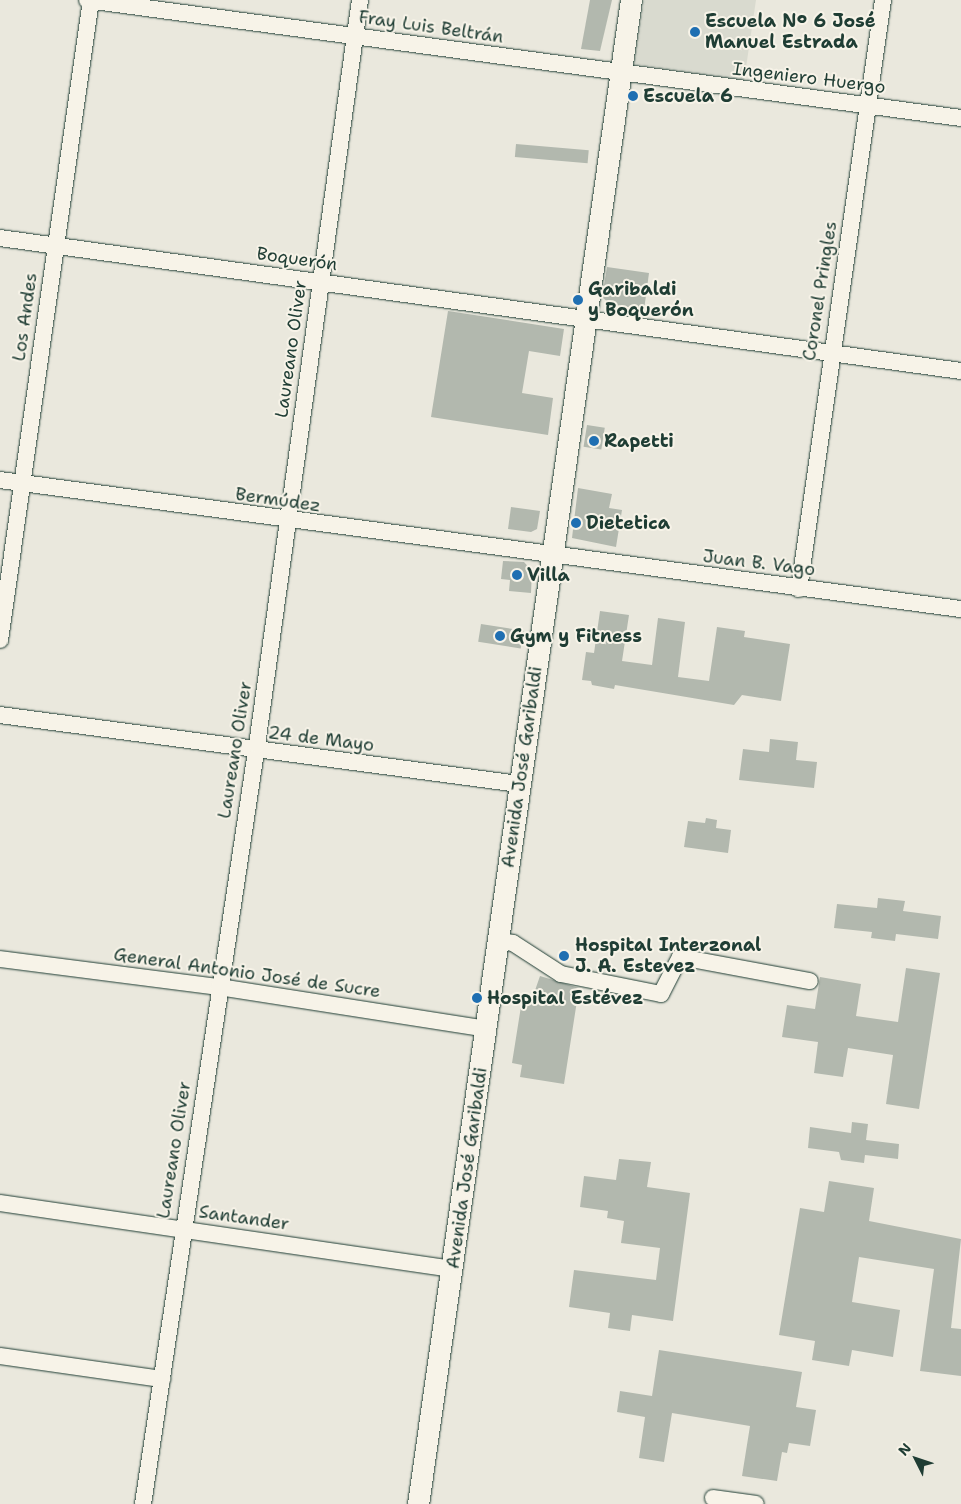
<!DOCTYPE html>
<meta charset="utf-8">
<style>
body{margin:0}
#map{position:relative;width:961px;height:1504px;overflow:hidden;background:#eae8dd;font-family:"Shantell Sans",sans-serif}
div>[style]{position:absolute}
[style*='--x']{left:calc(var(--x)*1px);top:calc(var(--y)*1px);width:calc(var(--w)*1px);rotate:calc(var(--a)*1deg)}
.built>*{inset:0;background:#d9dacf}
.building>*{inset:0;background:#b2b8ae;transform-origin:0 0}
.roads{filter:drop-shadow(0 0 1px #1f3d34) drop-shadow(0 0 1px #1f3d34)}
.minor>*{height:16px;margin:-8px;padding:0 8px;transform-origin:8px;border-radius:8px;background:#f7f3e8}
.major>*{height:21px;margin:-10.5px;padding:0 10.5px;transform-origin:10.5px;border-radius:10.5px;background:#f7f3e8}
.dots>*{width:14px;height:14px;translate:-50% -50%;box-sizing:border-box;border:2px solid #f7f3e8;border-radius:50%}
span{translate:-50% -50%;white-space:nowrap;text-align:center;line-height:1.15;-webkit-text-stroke:4px #f7f3e8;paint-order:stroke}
.poi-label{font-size:18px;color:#1f3d34;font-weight:700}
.left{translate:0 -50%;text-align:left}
.street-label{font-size:18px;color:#1f3d34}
.north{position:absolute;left:891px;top:1434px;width:50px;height:50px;-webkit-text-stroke:4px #f7f3e8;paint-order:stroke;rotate:311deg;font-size:14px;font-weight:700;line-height:20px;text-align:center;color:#1f3d34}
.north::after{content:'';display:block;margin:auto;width:18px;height:22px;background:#1f3d34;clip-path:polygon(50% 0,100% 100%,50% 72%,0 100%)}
</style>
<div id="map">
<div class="built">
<i style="clip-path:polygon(644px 0,756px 0,744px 81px,634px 64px)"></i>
</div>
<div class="building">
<i style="clip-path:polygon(590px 0,612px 0,600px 51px,581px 49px)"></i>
<i style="left:516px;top:144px;width:73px;height:13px;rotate:5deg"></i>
<i style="clip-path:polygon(607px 267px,649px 273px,644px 310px,610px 304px,602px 297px)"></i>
<i style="clip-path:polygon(448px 311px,564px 329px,560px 356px,529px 351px,522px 393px,553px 398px,548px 435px,431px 417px)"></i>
<i style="left:587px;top:425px;width:18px;height:22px;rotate:9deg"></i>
<i style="clip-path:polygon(578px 488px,612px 494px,609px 508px,622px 510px,616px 547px,572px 538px)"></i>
<i style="clip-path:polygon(511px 507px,540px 511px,537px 529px,531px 532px,508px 529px)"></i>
<i style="clip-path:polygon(503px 561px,524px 562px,532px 571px,531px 593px,509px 591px,510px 580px,501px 579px)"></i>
<i style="clip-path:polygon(600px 611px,629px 615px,622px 661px,652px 665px,658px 618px,685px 622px,678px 677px,709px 681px,717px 627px,745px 631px,744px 637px,790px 644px,781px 701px,742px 695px,734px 705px,615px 685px,614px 689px,592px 685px,591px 681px,582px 680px,586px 652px,594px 653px)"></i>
<i style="left:481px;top:624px;width:43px;height:18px;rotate:9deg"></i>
<i style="clip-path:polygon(770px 739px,798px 742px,796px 760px,817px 762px,814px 788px,739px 780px,743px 749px,769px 752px)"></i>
<i style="clip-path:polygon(706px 818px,717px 820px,716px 828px,731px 830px,728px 853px,684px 847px,688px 821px,705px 823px)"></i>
<i style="clip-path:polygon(878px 898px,905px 901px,903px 911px,941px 916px,938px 939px,896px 934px,895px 941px,871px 938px,872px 932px,834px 928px,837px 904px,877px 908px)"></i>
<i style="clip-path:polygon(906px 968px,940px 973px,919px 1109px,886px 1104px,893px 1055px,848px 1048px,843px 1077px,814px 1073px,818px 1042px,782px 1037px,787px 1005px,815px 1009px,820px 977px,861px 984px,856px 1016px,898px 1022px)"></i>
<i style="clip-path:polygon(540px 976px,579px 988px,564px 1084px,520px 1077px,522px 1065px,512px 1063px,522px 1000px,531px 1002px)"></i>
<i style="clip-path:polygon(852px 1122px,868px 1124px,866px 1140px,899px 1144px,898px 1159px,865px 1155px,864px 1163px,841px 1160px,839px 1152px,808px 1148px,810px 1127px,851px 1133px)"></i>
<i style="clip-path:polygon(619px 1159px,651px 1162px,647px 1187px,690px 1193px,673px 1321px,632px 1315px,630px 1331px,608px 1328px,610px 1313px,569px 1307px,574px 1270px,656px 1280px,660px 1248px,621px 1243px,624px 1221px,607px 1218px,608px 1211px,580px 1207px,584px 1176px,616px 1180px)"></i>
<i style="clip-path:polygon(829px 1181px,874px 1188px,869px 1221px,961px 1239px,951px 1328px,961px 1329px,961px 1376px,920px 1371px,934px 1269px,859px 1257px,852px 1302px,900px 1310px,893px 1357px,852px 1350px,849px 1366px,812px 1360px,815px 1341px,779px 1335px,800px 1208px,824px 1212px)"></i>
<i style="clip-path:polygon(659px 1350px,802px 1372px,796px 1407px,816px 1410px,810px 1446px,789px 1443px,787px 1453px,782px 1452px,777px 1481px,742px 1476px,750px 1426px,672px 1413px,664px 1462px,639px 1458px,645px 1417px,617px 1412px,620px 1391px,652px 1396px)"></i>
</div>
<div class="roads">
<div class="minor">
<i style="--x:87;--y:0;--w:882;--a:7.69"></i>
<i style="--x:0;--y:238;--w:970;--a:7.88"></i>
<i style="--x:0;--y:480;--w:970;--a:7.65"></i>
<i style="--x:799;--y:589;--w:595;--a:-81.88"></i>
<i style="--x:0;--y:640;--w:646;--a:-81.91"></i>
<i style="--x:0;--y:715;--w:524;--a:7.57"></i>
<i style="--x:499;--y:941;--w:14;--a:8"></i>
<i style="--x:513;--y:943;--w:57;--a:32.9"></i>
<i style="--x:561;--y:974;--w:102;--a:11.3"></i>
<i style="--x:661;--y:994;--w:42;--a:-62.8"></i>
<i style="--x:680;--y:957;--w:132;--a:10.5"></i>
<i style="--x:0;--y:959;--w:221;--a:7.3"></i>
<i style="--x:219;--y:987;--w:271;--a:8.9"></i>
<i style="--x:0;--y:1203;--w:458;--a:8.3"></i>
<i style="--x:0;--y:1356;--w:164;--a:8.1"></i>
<i style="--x:713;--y:1498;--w:43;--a:7.9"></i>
<i style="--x:143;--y:1504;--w:768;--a:-81.46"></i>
<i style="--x:257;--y:745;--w:752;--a:-82.13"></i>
</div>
<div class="major">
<i style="--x:418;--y:1504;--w:1519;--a:-81.94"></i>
</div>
</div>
<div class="dots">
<i style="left:695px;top:32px;background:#1f6fb2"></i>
<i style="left:633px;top:96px;background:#1f6fb2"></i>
<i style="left:578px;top:300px;background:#1f6fb2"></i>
<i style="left:594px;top:441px;background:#1f6fb2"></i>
<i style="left:576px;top:523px;background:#1f6fb2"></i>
<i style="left:517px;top:575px;background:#1f6fb2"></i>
<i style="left:500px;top:636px;background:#1f6fb2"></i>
<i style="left:564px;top:956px;background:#1f6fb2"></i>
<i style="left:477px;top:998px;background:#1f6fb2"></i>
</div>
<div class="poi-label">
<span class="left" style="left:705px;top:32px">Escuela N° 6 José<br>Manuel Estrada</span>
<span class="left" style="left:643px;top:96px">Escuela 6</span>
<span class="left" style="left:588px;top:300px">Garibaldi<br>y Boquerón</span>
<span class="left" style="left:604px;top:441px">Rapetti</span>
<span class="left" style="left:586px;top:523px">Dietetica</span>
<span class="left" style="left:527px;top:575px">Villa</span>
<span class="left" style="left:510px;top:636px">Gym y Fitness</span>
<span class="left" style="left:575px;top:956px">Hospital Interzonal<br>J. A. Estevez</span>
<span class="left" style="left:487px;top:998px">Hospital Estévez</span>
</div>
<div class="street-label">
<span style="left:431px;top:27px;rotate:8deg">Fray Luis Beltrán</span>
<span style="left:809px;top:78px;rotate:7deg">Ingeniero Huergo</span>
<span style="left:297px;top:259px;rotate:8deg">Boquerón</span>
<span style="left:820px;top:291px;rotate:-81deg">Coronel Pringles</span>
<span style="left:25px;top:317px;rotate:-82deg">Los Andes</span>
<span style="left:291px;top:349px;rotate:-82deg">Laureano Oliver</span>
<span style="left:278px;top:500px;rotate:8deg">Bermúdez</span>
<span style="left:759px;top:563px;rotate:7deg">Juan B. Vago</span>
<span style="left:321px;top:739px;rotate:7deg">24 de Mayo</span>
<span style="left:235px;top:750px;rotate:-81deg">Laureano Oliver</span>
<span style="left:522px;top:767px;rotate:-82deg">Avenida José Garibaldi</span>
<span style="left:247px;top:973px;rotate:8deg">General Antonio José de Sucre</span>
<span style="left:174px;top:1150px;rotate:-81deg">Laureano Oliver</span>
<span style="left:467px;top:1168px;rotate:-82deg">Avenida José Garibaldi</span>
<span style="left:244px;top:1218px;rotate:8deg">Santander</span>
</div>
<div class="north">N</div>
</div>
